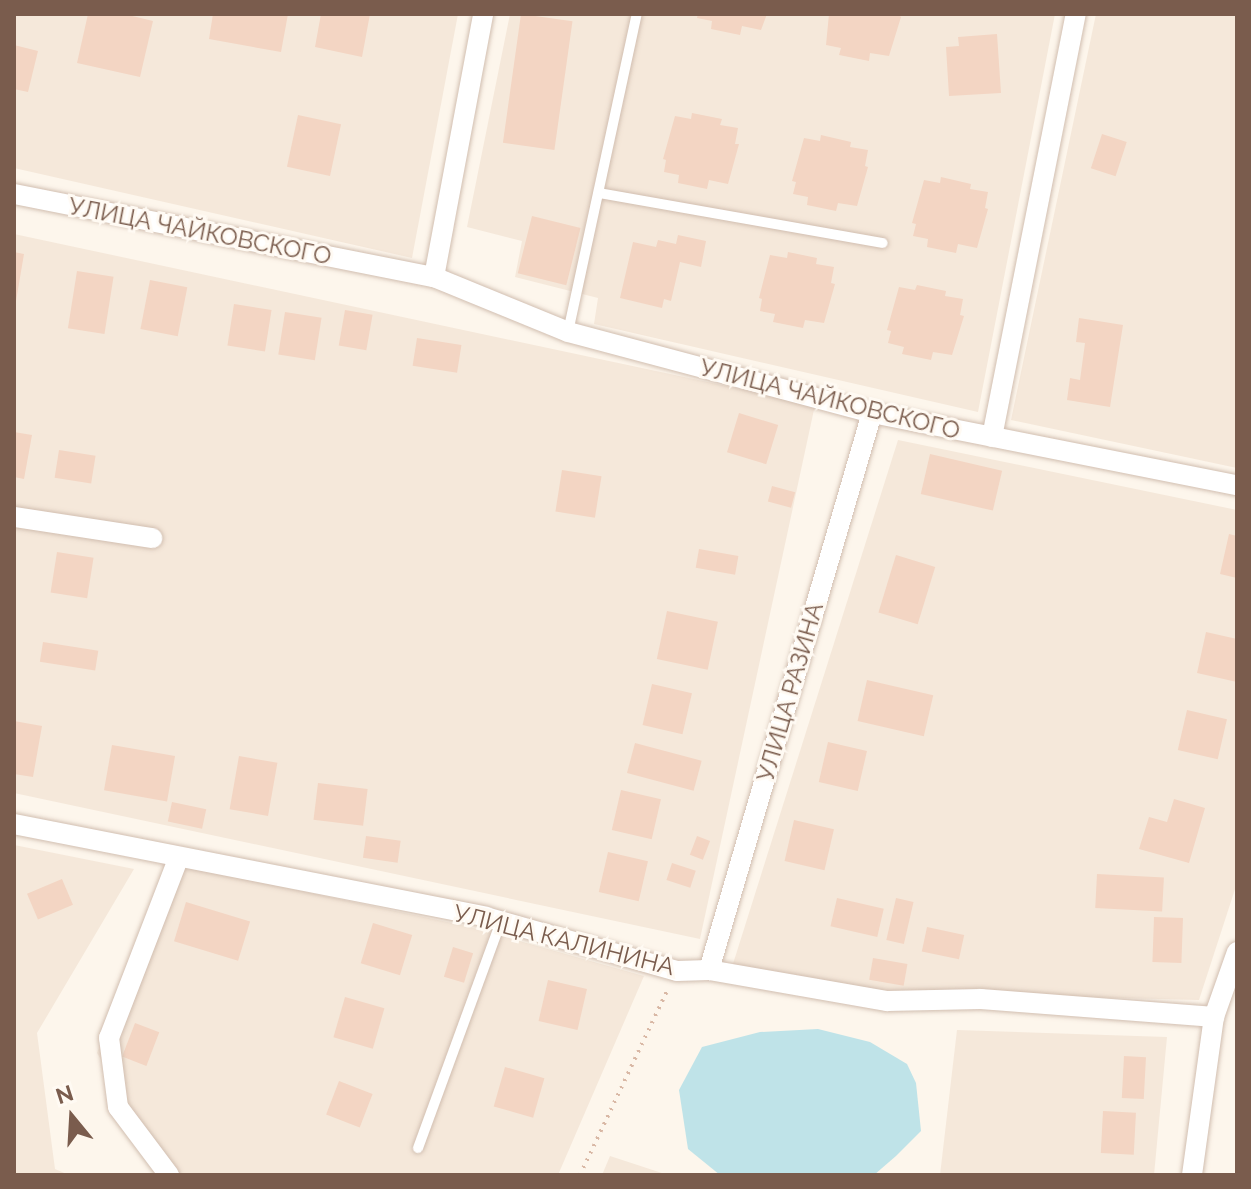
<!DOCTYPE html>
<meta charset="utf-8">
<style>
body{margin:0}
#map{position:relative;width:1251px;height:1189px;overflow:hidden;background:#fdf6ec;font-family:Raleway,sans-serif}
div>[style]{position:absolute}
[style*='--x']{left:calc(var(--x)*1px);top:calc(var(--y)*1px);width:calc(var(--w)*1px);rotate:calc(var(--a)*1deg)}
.residential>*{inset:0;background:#f5e8da}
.water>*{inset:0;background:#bfe3e8}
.building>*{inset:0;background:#f3d5c3;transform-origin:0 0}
.path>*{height:4px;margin-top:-2px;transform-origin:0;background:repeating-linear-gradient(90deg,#d9b8a5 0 2px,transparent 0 8px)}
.roads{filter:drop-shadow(0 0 2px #d1beb0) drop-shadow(0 0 2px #d1beb0)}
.lane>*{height:10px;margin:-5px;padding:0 5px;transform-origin:5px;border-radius:5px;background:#fff}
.street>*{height:20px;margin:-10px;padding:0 10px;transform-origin:10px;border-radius:10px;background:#fff}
span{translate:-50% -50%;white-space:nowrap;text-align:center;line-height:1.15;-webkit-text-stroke:6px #fffaf3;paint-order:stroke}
.street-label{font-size:24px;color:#7a5c4d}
.frame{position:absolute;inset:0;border:16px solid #7a5c4d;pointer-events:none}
.north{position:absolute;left:32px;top:1077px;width:80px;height:80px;-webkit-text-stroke:6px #fffaf3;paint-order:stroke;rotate:342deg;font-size:22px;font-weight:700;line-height:32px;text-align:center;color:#7a5c4d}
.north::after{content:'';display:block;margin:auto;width:28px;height:36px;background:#7a5c4d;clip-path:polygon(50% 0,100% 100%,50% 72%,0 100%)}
</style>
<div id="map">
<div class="residential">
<i style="clip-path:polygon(14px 14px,458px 14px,412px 258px,14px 168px)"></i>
<i style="clip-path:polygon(510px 14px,1055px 14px,978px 412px,594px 324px,598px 298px,515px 277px,522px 241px,467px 227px)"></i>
<i style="clip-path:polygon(1096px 14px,1237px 14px,1237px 468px,1011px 420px)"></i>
<i style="clip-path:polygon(14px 234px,815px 405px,700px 939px,14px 793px)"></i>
<i style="clip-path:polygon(898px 440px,1237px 510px,1237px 883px,1199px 1000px,873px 992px,732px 967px)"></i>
<i style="clip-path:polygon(14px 845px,134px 869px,37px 1033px,55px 1169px,69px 1175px,14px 1175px)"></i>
<i style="clip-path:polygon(170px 863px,466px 926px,644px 976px,558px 1175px,170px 1175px,97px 1053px)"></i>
<i style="clip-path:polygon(957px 1030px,1167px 1037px,1154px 1175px,940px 1175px)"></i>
<i style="clip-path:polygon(610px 1156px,668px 1175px,602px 1175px)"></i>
</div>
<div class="water">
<i style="clip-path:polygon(818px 1029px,870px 1042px,907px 1064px,916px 1083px,921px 1131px,896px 1156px,874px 1175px,720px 1175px,688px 1149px,679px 1090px,702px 1047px,760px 1032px)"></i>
</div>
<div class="building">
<i style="clip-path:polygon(88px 14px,124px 14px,153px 21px,140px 77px,77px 63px)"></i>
<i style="clip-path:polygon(213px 14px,288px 14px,281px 52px,209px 39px)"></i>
<i style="clip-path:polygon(321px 14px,370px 14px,362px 57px,315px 47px)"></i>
<i style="left:521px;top:14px;width:52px;height:130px;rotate:8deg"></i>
<i style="clip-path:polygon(698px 14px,767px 14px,761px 30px,742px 26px,740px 35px,711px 29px,712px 21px,697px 18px)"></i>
<i style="clip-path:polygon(829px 14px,897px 14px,901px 17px,889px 56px,870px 53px,869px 61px,839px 55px,841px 48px,826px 45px)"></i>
<i style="clip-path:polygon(997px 34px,1001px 93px,949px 96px,946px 47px,959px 46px,958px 37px)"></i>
<i style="clip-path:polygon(14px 45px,38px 51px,28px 92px,14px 89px)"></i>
<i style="clip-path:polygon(692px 113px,722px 119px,720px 125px,738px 128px,735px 144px,739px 144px,728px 184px,709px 180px,707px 189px,678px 183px,679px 175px,664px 172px,666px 160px,663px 159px,675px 116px,691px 119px)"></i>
<i style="left:298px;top:115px;width:44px;height:53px;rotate:12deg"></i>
<i style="left:1102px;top:134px;width:26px;height:36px;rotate:18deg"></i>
<i style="clip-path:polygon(821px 135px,851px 142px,850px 147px,868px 150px,865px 166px,868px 167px,857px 206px,838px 203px,836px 211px,807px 205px,808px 197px,793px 194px,796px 182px,792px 181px,804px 138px,820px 141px)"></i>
<i style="clip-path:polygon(941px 177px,971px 184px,970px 189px,988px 192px,985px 208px,988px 209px,977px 248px,958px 244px,956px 253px,927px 247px,928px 239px,913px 236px,916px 224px,912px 223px,924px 180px,940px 183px)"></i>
<i style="left:532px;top:216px;width:50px;height:59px;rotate:14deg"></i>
<i style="clip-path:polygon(678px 235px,706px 241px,701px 267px,680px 262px,671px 301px,664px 299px,662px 308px,620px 298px,633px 242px,656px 247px,658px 240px,676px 244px)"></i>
<i style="clip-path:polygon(14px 252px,24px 254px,16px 301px,14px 301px)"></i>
<i style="clip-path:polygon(788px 252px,817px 258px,816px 264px,834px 267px,831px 283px,835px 284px,824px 323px,805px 320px,803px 328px,773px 322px,775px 314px,760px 311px,762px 299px,759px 298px,770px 255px,787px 258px)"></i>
<i style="left:77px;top:271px;width:37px;height:58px;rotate:9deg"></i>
<i style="left:150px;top:280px;width:38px;height:50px;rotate:11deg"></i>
<i style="clip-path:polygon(917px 285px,946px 291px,945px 296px,963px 299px,960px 315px,964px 316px,952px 355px,933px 352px,931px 360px,902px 354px,904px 347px,888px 343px,891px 331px,887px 330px,899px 287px,915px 290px)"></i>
<i style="left:234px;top:304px;width:38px;height:42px;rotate:9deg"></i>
<i style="left:345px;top:310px;width:28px;height:36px;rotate:10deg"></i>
<i style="left:285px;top:312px;width:37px;height:43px;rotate:9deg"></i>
<i style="clip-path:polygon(1079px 318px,1123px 325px,1110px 407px,1067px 400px,1070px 378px,1080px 380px,1085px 343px,1076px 342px)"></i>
<i style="left:417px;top:338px;width:45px;height:28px;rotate:9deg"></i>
<i style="left:739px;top:413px;width:41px;height:41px;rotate:17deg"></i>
<i style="clip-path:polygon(14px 432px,32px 435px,24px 479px,14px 477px)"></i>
<i style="left:59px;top:450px;width:37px;height:28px;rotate:9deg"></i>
<i style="left:930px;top:454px;width:74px;height:41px;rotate:13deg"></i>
<i style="left:562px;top:470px;width:40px;height:42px;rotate:9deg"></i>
<i style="left:772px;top:486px;width:24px;height:16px;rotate:15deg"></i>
<i style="clip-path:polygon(1229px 534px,1237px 536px,1237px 578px,1220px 574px)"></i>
<i style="left:699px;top:549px;width:40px;height:19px;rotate:10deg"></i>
<i style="left:57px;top:552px;width:37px;height:41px;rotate:9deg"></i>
<i style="left:896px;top:555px;width:41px;height:60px;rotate:17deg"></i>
<i style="left:667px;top:611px;width:52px;height:49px;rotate:12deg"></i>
<i style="clip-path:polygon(1206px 632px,1237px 639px,1237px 682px,1197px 673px)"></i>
<i style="left:43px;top:642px;width:56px;height:20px;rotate:9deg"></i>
<i style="left:867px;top:680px;width:68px;height:42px;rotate:13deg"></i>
<i style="left:652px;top:684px;width:41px;height:42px;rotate:13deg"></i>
<i style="left:1187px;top:710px;width:41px;height:41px;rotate:13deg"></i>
<i style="clip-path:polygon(14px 721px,42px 726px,33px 777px,14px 774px)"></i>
<i style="left:828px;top:742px;width:40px;height:41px;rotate:13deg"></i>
<i style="left:635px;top:743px;width:69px;height:31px;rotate:15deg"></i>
<i style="left:112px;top:745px;width:64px;height:46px;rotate:10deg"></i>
<i style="left:239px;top:756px;width:39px;height:54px;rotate:10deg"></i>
<i style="left:318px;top:783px;width:50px;height:37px;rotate:7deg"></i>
<i style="left:621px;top:790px;width:41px;height:41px;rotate:13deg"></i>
<i style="clip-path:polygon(1174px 799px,1205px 808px,1189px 863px,1139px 849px,1149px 817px,1167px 822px)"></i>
<i style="left:172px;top:802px;width:35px;height:20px;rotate:12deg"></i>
<i style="left:794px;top:820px;width:41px;height:42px;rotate:13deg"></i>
<i style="left:366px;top:836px;width:35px;height:22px;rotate:8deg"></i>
<i style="left:697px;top:836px;width:14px;height:20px;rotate:21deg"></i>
<i style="left:608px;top:852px;width:41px;height:41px;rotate:13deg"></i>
<i style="left:672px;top:863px;width:25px;height:18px;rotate:18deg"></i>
<i style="left:1097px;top:874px;width:67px;height:34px;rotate:3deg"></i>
<i style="left:62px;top:879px;width:28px;height:38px;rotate:67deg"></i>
<i style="left:837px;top:898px;width:48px;height:29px;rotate:13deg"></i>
<i style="left:896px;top:898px;width:18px;height:43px;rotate:13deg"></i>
<i style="left:186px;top:902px;width:67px;height:41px;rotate:17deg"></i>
<i style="left:1154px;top:917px;width:29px;height:45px;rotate:2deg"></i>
<i style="left:373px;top:923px;width:41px;height:42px;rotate:17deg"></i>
<i style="left:927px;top:927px;width:38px;height:25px;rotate:12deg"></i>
<i style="left:453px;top:947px;width:21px;height:31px;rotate:17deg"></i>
<i style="left:873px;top:958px;width:35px;height:22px;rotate:10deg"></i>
<i style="left:548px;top:980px;width:40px;height:42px;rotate:13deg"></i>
<i style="left:345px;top:997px;width:41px;height:42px;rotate:16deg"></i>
<i style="left:135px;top:1023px;width:26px;height:36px;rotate:21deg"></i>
<i style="left:1124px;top:1056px;width:22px;height:42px;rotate:3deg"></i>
<i style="left:505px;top:1067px;width:41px;height:41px;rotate:16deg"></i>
<i style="left:339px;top:1081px;width:36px;height:36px;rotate:21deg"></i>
<i style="left:1103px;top:1111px;width:33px;height:42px;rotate:3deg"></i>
</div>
<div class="path">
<i style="--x:580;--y:1175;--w:206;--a:-64.7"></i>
</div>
<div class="roads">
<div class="lane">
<i style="--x:599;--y:193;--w:288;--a:10"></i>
<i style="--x:568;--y:332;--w:325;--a:-77.8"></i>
<i style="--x:418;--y:1148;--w:242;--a:-69.9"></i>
</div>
<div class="street">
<i style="--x:14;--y:194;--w:428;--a:11.2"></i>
<i style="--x:434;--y:277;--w:145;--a:22.3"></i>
<i style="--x:568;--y:332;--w:315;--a:14.9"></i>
<i style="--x:872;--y:413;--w:372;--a:11.2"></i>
<i style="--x:434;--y:277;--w:268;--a:-79.4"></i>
<i style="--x:992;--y:437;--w:431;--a:-78.8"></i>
<i style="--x:14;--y:517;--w:140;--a:8.7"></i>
<i style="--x:14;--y:824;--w:481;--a:11.1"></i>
<i style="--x:486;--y:917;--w:198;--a:15.8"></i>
<i style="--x:677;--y:971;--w:32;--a:-2"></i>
<i style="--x:709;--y:970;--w:181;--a:9.9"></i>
<i style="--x:887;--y:1001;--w:94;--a:-1.2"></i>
<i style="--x:981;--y:999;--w:234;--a:4.4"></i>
<i style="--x:709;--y:970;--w:580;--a:-73.69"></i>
<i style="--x:169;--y:1175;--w:85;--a:-126.9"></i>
<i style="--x:118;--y:1107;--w:70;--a:-97.4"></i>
<i style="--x:109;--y:1038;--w:194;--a:-68.9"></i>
<i style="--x:1192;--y:1175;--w:160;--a:-82.1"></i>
<i style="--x:1214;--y:1017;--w:69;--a:-70.5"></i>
</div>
</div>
<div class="street-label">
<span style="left:200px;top:231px;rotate:11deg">УЛИЦА ЧАЙКОВСКОГО</span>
<span style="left:830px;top:399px;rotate:14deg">УЛИЦА ЧАЙКОВСКОГО</span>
<span style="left:790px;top:692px;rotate:-74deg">УЛИЦА РАЗИНА</span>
<span style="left:564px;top:940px;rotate:14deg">УЛИЦА КАЛИНИНА</span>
</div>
<div class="frame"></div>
<div class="north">N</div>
</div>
